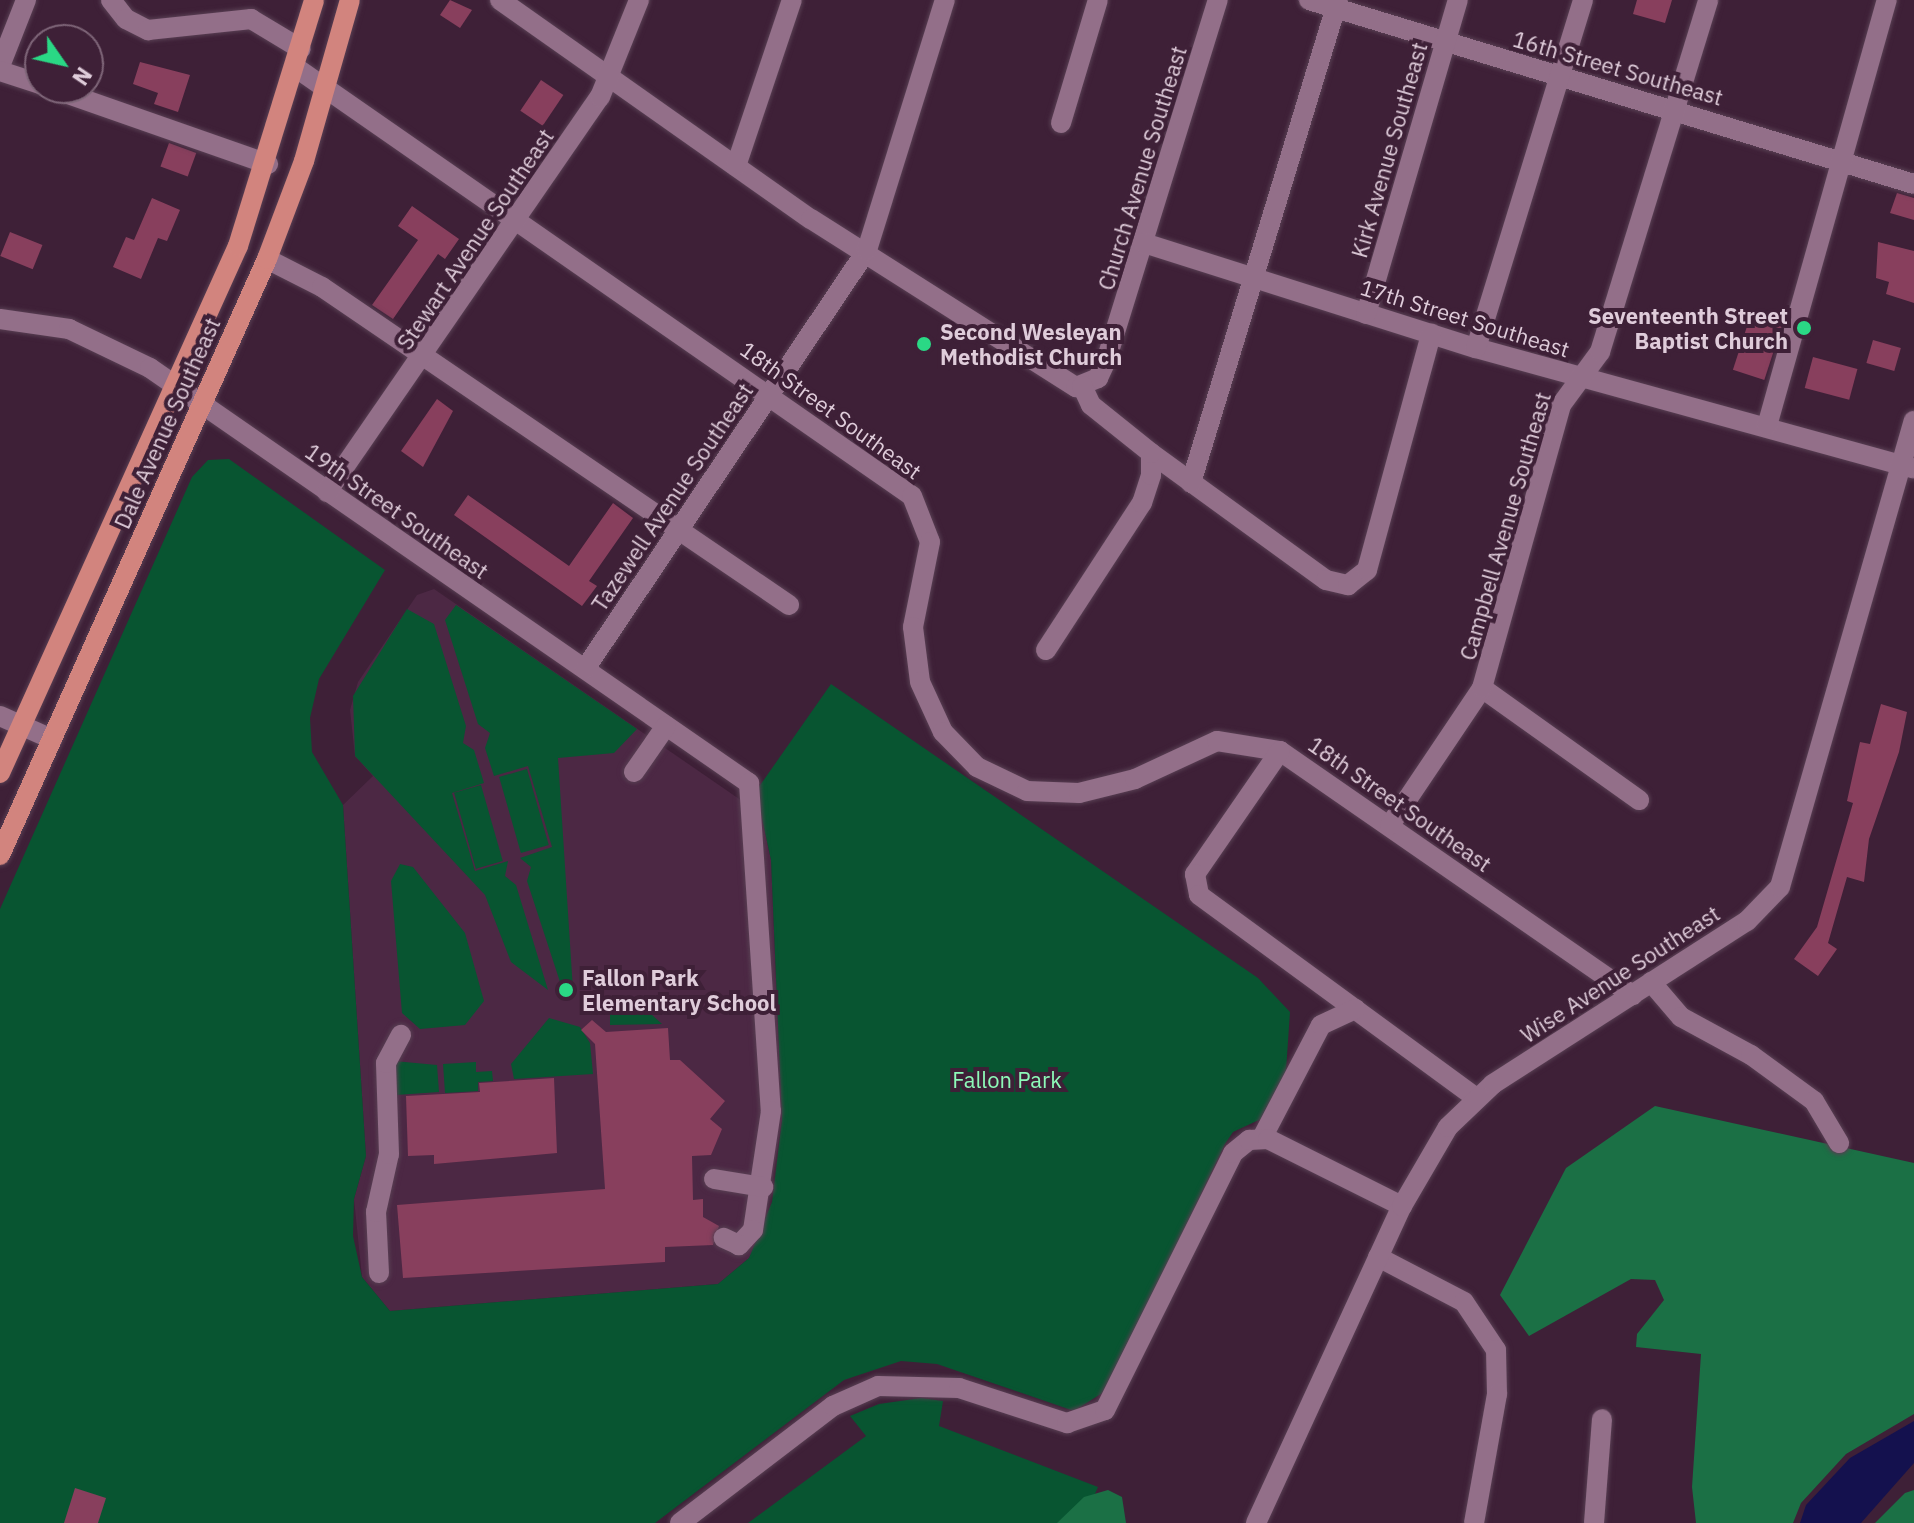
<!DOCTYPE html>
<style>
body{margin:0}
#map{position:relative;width:1914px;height:1523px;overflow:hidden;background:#3e2037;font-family:"IBM Plex Sans",sans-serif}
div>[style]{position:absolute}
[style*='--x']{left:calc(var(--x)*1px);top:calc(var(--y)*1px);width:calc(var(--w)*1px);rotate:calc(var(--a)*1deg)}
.built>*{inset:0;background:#4c2844}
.green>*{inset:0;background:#085531;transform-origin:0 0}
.forest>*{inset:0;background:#1b7045}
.water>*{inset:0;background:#14114e}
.building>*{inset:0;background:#883f5d;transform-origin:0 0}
.roads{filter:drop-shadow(0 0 2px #583f53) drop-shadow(0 0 2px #583f53)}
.minor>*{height:20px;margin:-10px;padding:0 10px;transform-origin:10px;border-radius:10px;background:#936f89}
.major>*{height:20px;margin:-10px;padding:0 10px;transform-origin:10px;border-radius:10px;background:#d2847e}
.dots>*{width:22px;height:22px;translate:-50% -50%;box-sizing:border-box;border:4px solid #3e2037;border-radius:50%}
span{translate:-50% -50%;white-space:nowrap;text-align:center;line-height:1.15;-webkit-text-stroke:8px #3e2037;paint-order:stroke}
.street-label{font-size:22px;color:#dfccda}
.poi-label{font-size:22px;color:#dfccda;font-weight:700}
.right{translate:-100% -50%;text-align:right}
.left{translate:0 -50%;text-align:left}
.park-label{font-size:22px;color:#8dfab8}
.north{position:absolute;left:24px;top:24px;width:80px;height:80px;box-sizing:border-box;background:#3e2037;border:2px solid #7e6578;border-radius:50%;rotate:124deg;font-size:22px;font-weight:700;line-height:32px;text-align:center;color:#dfccda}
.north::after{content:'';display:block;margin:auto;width:28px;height:36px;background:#2ad885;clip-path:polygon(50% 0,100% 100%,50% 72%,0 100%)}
</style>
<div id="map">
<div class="built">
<i style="clip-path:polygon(434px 589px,761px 814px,771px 860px,782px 1120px,763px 1234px,749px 1258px,718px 1284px,390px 1311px,362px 1277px,354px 1199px,366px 1156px,343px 805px,373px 776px,355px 756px,350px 710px,358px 682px,417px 595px)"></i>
</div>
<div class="green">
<i style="clip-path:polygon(229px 459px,385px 570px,319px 679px,310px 718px,312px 752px,343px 805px,366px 1156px,354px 1199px,353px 1236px,362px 1277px,390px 1311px,718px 1284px,749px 1258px,772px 1202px,782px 1120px,771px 860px,756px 791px,831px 684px,1258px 978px,1290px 1012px,1286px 1071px,1261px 1119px,1233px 1132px,1225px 1144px,1107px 1390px,1074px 1411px,937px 1364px,901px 1361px,844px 1380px,655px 1523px,0 1523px,0 909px,192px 477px,208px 460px)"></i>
<i style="clip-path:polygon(456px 605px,637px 729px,614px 753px,558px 758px,573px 990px,561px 985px,527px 881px,531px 867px,520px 858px,552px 847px,528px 766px,494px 776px,485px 748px,490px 733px,478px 724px,445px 620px)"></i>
<i style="clip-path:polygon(407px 609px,434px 624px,466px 726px,463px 743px,474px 750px,484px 783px,452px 793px,475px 871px,508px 861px,505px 876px,516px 885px,548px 990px,511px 962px,485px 895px,355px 756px,353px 696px)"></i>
<i style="left:527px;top:769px;width:79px;height:29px;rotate:74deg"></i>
<i style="left:481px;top:785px;width:79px;height:28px;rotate:74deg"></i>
<i style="clip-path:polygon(400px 864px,413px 867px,465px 933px,484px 1001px,465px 1025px,420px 1029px,402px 1013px,391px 881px)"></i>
<i style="clip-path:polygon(610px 1003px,641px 1005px,662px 1024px,610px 1025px)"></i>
<i style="clip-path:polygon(549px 1018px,580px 1027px,590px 1043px,593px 1074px,514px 1079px,511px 1064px)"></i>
<i style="clip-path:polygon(394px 1061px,437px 1065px,439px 1092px,396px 1095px)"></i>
<i style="clip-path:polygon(476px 1062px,476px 1072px,492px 1071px,493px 1081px,478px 1082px,478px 1091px,445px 1093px,443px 1064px)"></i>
<i style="clip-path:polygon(921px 1398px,943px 1401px,939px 1426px,1098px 1487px,1082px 1523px,748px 1523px,866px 1436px,850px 1416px,879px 1404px)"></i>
</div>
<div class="forest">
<i style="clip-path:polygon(1655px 1106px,1914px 1163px,1914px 1414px,1846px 1454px,1801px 1503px,1793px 1523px,1696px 1523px,1692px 1487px,1701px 1354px,1636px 1347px,1637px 1334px,1664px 1300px,1655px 1280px,1631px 1279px,1529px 1336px,1500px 1295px,1566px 1168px)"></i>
<i style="clip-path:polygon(1108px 1490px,1122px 1497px,1126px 1523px,1057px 1523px,1084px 1497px)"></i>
<i style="clip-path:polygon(1914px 1490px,1914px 1523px,1875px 1523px,1905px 1493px)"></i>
</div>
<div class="water">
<i style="clip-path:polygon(1914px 1421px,1914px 1463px,1861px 1523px,1800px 1523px,1806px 1505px,1850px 1458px)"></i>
</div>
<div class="building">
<i style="clip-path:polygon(450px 0,472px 10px,460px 28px,440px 15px)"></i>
<i style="clip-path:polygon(1637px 0,1672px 0,1665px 23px,1633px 14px)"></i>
<i style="clip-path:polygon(140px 62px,190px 75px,178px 112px,154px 104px,158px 93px,133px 84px)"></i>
<i style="left:541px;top:80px;width:27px;height:37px;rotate:34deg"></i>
<i style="left:169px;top:143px;width:29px;height:25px;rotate:20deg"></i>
<i style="clip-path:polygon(1897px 193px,1914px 198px,1914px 220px,1890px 213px)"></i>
<i style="clip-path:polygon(152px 198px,180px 210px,167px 241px,158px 238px,141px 279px,113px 267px,126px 237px,134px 240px)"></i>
<i style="clip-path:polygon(412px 206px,459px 239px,445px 259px,438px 254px,393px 319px,372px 305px,418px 240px,398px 226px)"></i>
<i style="left:10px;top:232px;width:35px;height:26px;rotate:22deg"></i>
<i style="clip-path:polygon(1878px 242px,1914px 251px,1914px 303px,1886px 294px,1889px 282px,1876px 278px)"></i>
<i style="left:1753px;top:308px;width:33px;height:65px;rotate:18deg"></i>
<i style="left:1873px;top:340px;width:29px;height:24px;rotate:16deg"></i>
<i style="left:1813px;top:357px;width:46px;height:32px;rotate:15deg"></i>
<i style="clip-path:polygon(437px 399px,453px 411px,423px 467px,401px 451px)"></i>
<i style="clip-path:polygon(468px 495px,569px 566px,613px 503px,633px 518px,589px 581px,597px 586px,582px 606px,454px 515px)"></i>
<i style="clip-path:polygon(1881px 704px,1907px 712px,1899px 752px,1869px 839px,1864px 882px,1847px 877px,1828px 943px,1837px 949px,1818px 976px,1794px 959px,1817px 927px,1853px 803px,1847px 801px,1860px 742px,1870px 744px)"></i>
<i style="clip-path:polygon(592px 1020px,606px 1032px,668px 1028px,670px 1060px,680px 1060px,725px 1101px,710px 1119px,722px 1129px,711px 1155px,692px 1156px,693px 1200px,703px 1199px,703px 1217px,719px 1226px,713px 1245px,665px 1247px,665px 1262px,403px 1278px,397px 1205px,605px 1189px,595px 1044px,581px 1030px)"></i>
<i style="clip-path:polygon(554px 1078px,557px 1153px,434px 1164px,434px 1155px,408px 1156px,406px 1096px,480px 1092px,479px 1083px)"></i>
<i style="clip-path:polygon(75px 1488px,106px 1498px,98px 1523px,64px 1523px)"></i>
</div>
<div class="roads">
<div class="minor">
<i style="--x:111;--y:0;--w:24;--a:52"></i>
<i style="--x:126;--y:19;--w:25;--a:27"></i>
<i style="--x:148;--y:30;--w:104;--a:-6.1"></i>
<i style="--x:251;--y:19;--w:58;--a:31"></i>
<i style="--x:500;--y:0;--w:380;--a:35.2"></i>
<i style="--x:811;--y:219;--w:314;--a:32.4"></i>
<i style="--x:1076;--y:387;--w:24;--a:-22"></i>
<i style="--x:1098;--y:378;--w:19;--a:-65"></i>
<i style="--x:1106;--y:361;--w:378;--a:-72.8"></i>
<i style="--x:1309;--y:0;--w:632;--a:16.92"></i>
<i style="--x:0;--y:66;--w:71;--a:-68.5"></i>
<i style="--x:295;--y:67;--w:751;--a:34.81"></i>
<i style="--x:912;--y:496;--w:49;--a:68.6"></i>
<i style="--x:930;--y:542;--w:87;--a:101.3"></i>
<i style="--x:913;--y:627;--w:55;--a:82.7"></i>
<i style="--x:920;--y:682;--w:55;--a:65.3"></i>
<i style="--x:943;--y:732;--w:49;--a:45.8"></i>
<i style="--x:977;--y:767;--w:55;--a:25.6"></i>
<i style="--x:1027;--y:791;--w:52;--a:2.2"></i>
<i style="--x:1079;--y:793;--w:58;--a:-14"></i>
<i style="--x:1135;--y:779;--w:90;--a:-24.9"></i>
<i style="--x:1217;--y:741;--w:64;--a:9"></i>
<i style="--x:1280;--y:751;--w:429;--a:34.7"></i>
<i style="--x:0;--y:71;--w:42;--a:18"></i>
<i style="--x:51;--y:88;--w:230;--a:19.3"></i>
<i style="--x:1061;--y:123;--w:128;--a:-73.3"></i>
<i style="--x:736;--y:166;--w:175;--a:-71.4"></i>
<i style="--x:1144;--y:243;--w:348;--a:17.6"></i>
<i style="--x:1476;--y:348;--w:454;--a:15.4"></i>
<i style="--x:267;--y:259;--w:62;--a:27"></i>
<i style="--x:322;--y:287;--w:565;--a:34.25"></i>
<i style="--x:1366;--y:314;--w:327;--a:-73.7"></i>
<i style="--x:0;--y:319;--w:70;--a:8.2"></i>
<i style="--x:69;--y:329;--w:90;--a:25.7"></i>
<i style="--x:150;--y:368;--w:729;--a:34.72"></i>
<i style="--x:749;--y:783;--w:329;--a:86.2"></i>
<i style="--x:771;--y:1111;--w:120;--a:98.6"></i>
<i style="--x:753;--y:1230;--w:21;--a:133"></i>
<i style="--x:739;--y:1245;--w:17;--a:-155"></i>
<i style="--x:1476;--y:348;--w:364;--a:-72.9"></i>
<i style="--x:1767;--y:426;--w:443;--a:-74.3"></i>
<i style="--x:1151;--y:453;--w:216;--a:36"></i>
<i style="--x:1326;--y:580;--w:23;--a:13"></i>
<i style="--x:1348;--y:585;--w:24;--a:-38"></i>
<i style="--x:1367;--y:570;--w:245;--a:-74.8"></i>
<i style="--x:1191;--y:483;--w:505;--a:-73.07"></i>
<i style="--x:327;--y:492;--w:480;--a:-55.4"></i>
<i style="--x:600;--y:97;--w:105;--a:-68.1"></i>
<i style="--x:1046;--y:650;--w:176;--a:-56.9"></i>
<i style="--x:1142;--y:503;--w:29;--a:-72"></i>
<i style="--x:1151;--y:475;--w:22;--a:-90"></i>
<i style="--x:1151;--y:453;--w:77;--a:-141.3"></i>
<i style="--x:1091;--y:405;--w:21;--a:-115"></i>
<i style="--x:585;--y:669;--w:505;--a:-56.06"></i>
<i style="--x:867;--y:250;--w:262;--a:-72.7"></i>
<i style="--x:1482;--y:688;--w:193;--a:35.5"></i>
<i style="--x:0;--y:716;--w:57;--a:23.9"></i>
<i style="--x:1280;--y:751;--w:150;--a:124.6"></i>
<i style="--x:1195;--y:874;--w:21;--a:79"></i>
<i style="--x:1199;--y:895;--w:343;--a:36.2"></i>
<i style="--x:634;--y:772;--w:56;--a:-55.2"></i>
<i style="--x:1390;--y:825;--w:165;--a:-56.1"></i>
<i style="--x:1482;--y:688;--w:294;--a:-74.4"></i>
<i style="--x:1561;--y:405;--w:66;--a:-53.7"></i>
<i style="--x:1600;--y:352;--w:368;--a:-72.9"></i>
<i style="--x:1651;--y:982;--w:46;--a:49.4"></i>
<i style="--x:1681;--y:1017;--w:80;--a:28.5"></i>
<i style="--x:1751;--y:1055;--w:78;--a:36.1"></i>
<i style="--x:1814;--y:1101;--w:49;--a:59.2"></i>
<i style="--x:1262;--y:1138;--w:127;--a:-62.4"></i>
<i style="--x:1321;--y:1025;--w:38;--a:-25"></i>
<i style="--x:714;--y:1179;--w:50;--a:9.3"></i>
<i style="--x:1378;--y:1257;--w:97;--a:27.6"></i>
<i style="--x:1464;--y:1302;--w:58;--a:56.3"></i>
<i style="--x:1496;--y:1350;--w:44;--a:88.7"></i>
<i style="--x:1497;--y:1394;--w:131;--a:100.1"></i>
<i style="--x:379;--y:1273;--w:61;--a:-92.8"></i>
<i style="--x:376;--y:1212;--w:59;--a:-77.4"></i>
<i style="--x:389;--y:1154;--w:91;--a:-91.9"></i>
<i style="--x:386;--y:1063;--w:32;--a:-62"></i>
<i style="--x:680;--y:1523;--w:193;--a:-37.4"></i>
<i style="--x:833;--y:1406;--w:49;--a:-24"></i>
<i style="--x:878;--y:1386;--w:81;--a:1.4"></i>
<i style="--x:959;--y:1388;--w:114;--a:18"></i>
<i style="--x:1067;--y:1423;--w:40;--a:-18.9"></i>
<i style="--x:1105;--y:1410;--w:287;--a:-63.5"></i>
<i style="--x:1233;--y:1153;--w:21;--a:-39"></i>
<i style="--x:1249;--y:1140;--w:19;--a:-3"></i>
<i style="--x:1268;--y:1139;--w:150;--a:26.6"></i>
<i style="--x:1256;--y:1523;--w:349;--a:-65.3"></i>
<i style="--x:1402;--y:1206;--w:91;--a:-59.8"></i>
<i style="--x:1448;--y:1127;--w:62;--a:-43.7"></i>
<i style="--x:1493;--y:1084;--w:302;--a:-32.7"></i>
<i style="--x:1747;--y:921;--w:47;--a:-45.9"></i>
<i style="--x:1780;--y:887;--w:485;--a:-74"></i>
<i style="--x:1594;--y:1523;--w:104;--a:-85.6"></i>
</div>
<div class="major">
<i style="--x:0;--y:773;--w:578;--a:-65.7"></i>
<i style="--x:238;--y:246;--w:257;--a:-72.8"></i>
<i style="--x:0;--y:855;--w:653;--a:-65.87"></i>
<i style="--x:267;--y:259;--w:105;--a:-69.3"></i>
<i style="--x:304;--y:161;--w:167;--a:-74.1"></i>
</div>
</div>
<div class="dots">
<i style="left:1804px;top:328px;background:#2ad885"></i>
<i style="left:924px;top:344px;background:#2ad885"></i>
<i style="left:566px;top:990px;background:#2ad885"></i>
</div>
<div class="street-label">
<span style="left:1618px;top:68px;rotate:16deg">16th Street Southeast</span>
<span style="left:1389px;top:150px;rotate:-74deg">Kirk Avenue Southeast</span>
<span style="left:1142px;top:168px;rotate:-73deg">Church Avenue Southeast</span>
<span style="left:475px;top:239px;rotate:-56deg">Stewart Avenue Southeast</span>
<span style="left:1465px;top:318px;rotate:17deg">17th Street Southeast</span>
<span style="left:831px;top:410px;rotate:36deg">18th Street Southeast</span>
<span style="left:167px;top:423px;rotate:-66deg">Dale Avenue Southeast</span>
<span style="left:672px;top:497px;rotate:-56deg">Tazewell Avenue Southeast</span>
<span style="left:397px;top:511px;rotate:35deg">19th Street Southeast</span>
<span style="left:1505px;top:526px;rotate:-74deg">Campbell Avenue Southeast</span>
<span style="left:1400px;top:804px;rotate:35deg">18th Street Southeast</span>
<span style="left:1620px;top:974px;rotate:-33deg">Wise Avenue Southeast</span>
</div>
<div class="poi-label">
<span class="right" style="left:1788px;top:328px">Seventeenth Street<br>Baptist Church</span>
<span class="left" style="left:940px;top:344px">Second Wesleyan<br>Methodist Church</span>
<span class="left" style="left:582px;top:990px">Fallon Park<br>Elementary School</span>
</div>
<div class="park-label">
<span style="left:1007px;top:1080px">Fallon Park</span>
</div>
<div class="north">N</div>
</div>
